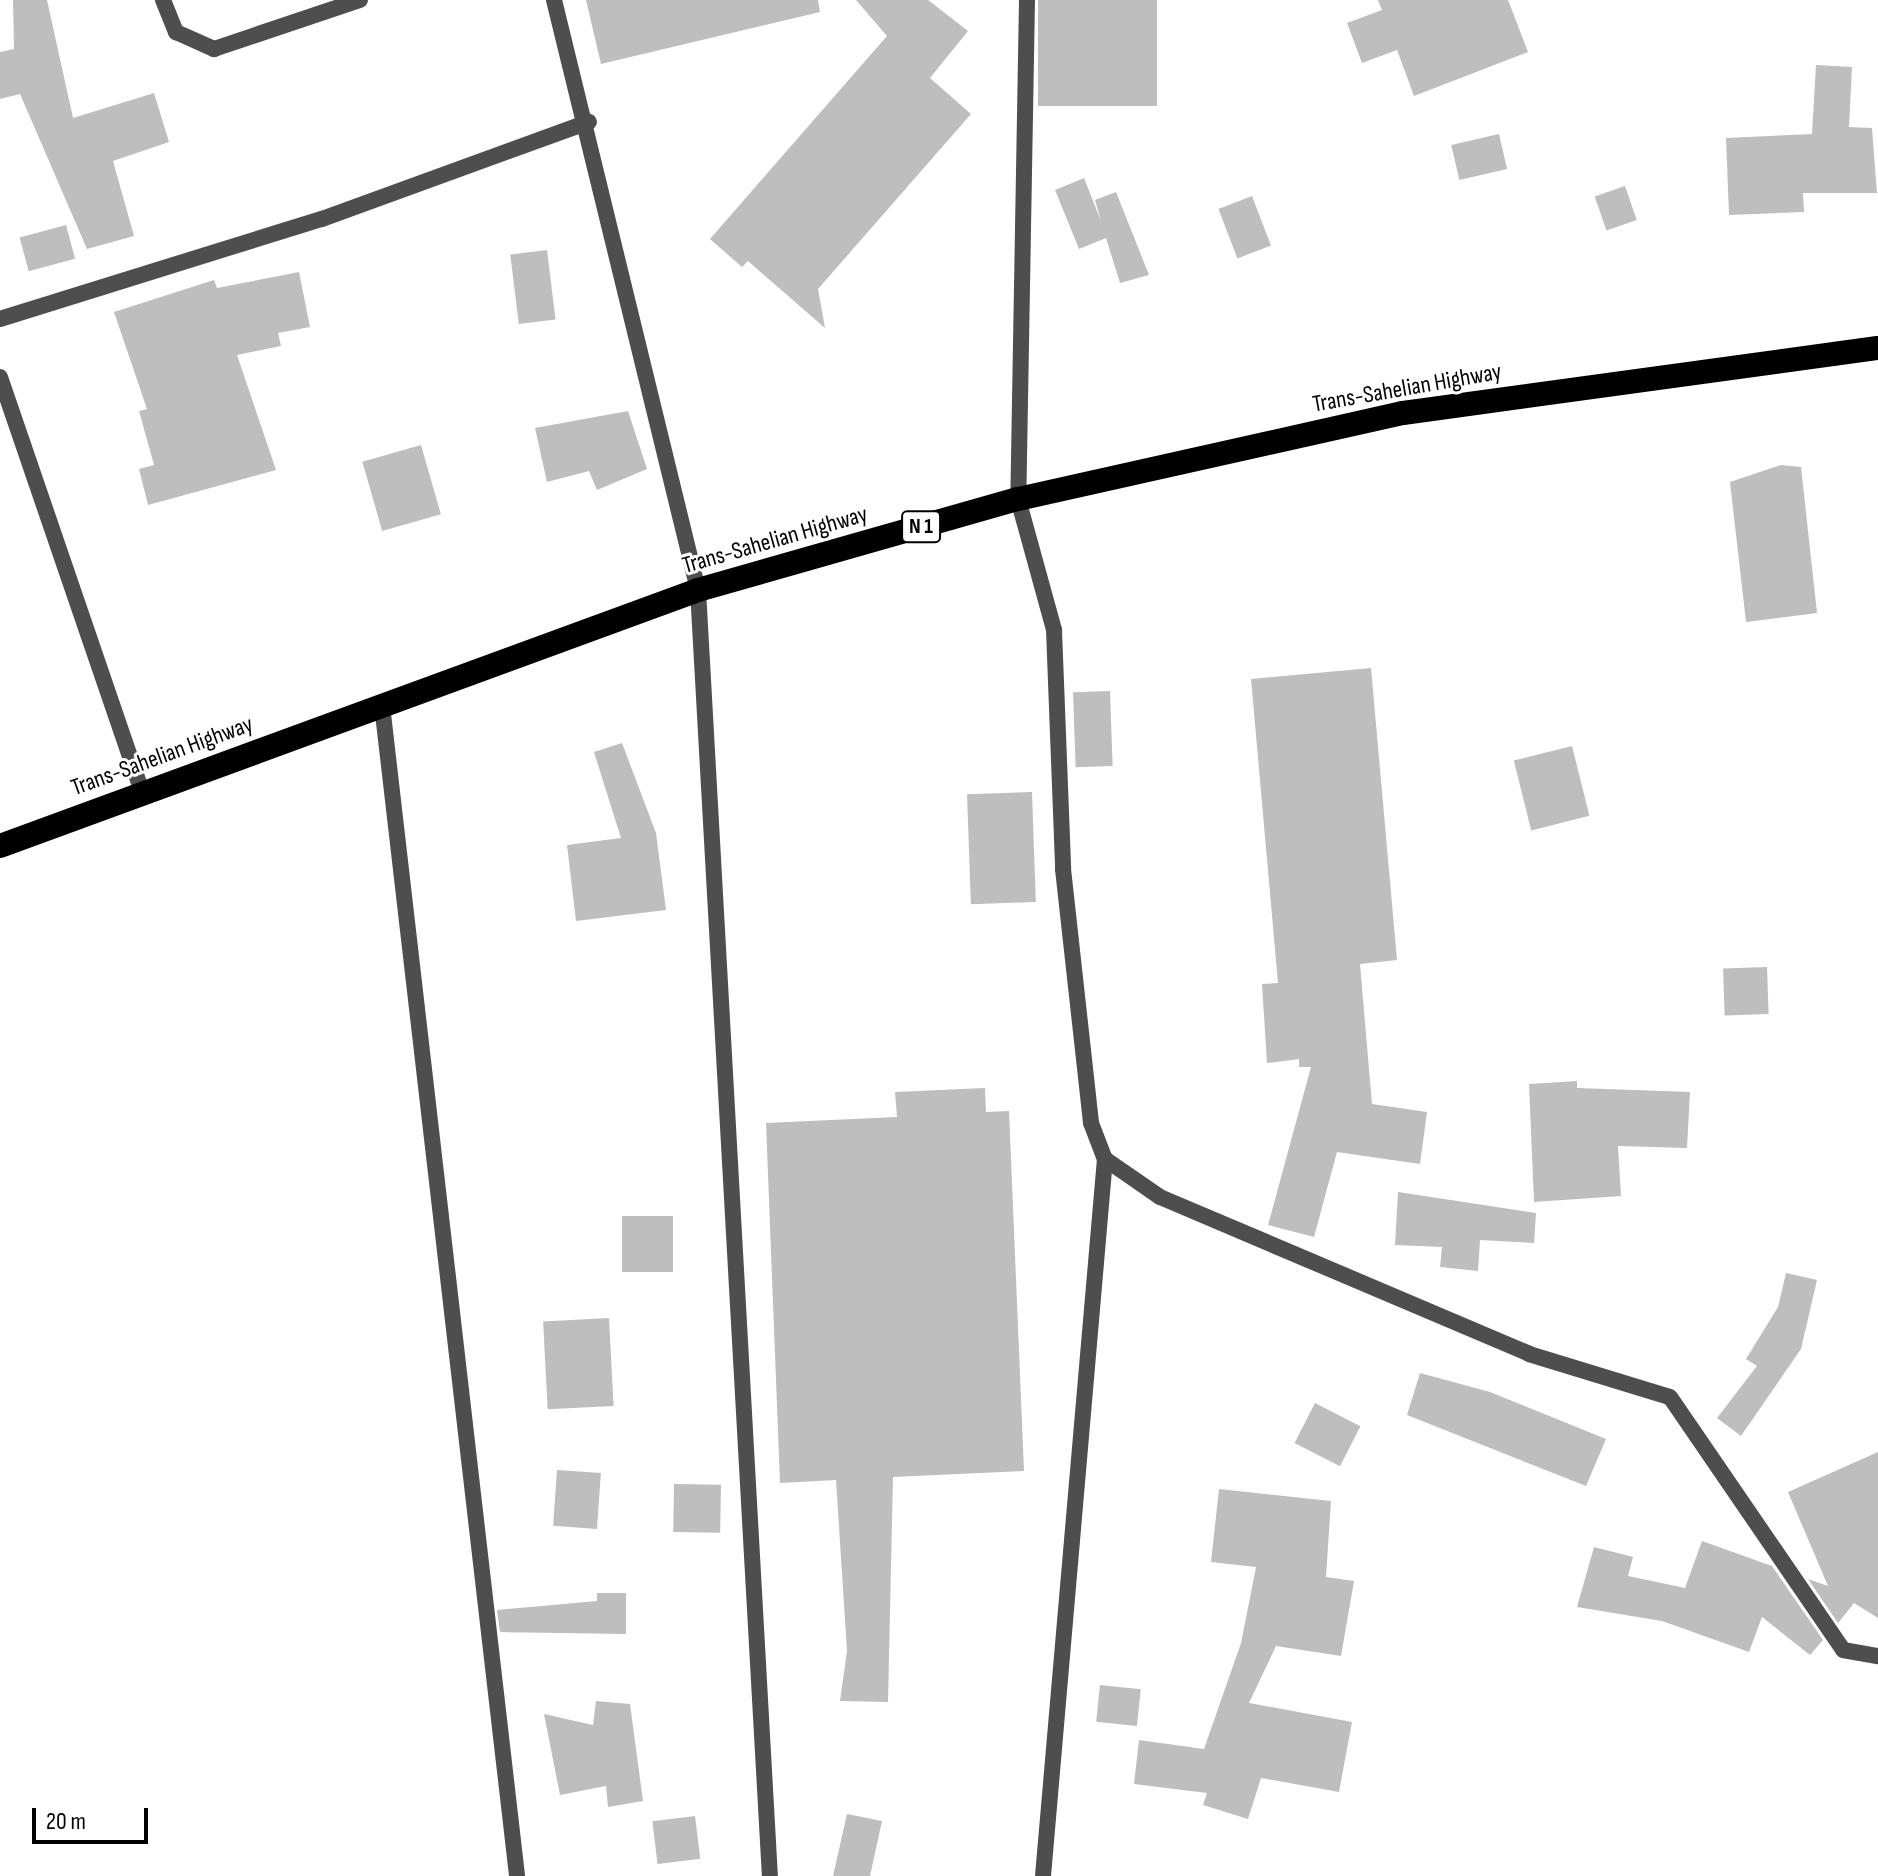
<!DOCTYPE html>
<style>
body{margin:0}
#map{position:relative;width:1878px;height:1876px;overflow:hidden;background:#fff;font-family:"Sofia Sans Condensed",sans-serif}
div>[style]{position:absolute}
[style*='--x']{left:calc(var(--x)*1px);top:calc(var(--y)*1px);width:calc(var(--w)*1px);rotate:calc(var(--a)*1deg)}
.building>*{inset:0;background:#bebebe;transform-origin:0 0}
.street>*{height:16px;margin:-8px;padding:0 8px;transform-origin:8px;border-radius:8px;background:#4e4e4e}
.highway>*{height:24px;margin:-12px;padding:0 12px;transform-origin:12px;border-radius:12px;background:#000}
span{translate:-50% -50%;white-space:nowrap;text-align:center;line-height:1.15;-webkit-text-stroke:6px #fff;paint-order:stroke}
.shield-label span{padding:2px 6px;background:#fff;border:2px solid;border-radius:6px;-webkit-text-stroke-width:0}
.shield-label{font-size:22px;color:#000;font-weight:700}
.street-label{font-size:24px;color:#000}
.scale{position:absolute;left:32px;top:1808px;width:116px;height:36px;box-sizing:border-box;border:4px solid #000;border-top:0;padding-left:10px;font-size:24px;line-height:28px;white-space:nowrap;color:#000;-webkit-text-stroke:6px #fff;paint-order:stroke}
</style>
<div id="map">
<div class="building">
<i style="clip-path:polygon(13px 0,47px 0,73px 118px,154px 93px,169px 142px,113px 161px,134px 236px,87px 249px,20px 94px,0 99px,0 52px,14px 49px)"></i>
<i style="clip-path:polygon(586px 0,818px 0,820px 12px,601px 64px)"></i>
<i style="clip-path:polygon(856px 0,928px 0,968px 31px,930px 78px,971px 114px,818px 289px,825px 328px,748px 261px,742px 267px,710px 239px,887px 36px)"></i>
<i style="left:1038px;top:0;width:119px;height:106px"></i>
<i style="clip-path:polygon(1378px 0,1508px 0,1528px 52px,1414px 96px,1397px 50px,1362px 63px,1347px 23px,1382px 10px)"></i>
<i style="clip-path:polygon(1816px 65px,1852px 67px,1849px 127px,1872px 128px,1877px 193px,1803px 193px,1804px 212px,1729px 215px,1726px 138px,1812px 134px)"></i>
<i style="left:1499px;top:134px;width:36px;height:49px;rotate:77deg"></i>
<i style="clip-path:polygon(1084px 178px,1101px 221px,1095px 200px,1116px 192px,1149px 275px,1120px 283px,1106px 238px,1079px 249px,1055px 190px)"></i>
<i style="left:1625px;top:186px;width:36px;height:32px;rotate:71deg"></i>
<i style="left:1252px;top:196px;width:53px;height:36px;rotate:69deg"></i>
<i style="left:66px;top:225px;width:35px;height:48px;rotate:75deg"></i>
<i style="left:547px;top:250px;width:70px;height:37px;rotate:83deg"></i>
<i style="clip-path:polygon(299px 272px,310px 327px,278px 333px,281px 346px,237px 355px,276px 470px,148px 505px,139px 469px,154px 465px,139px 411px,147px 409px,114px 312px,214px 280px,217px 288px)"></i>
<i style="clip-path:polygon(628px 411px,647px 469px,597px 490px,589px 471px,547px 482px,535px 428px)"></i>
<i style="left:421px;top:445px;width:72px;height:61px;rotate:74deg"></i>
<i style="clip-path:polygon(1781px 465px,1801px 467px,1817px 613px,1746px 622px,1730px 482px)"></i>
<i style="clip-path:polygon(1371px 668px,1397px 960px,1360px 964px,1372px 1104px,1427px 1112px,1420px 1164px,1337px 1152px,1314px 1237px,1268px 1225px,1311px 1067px,1299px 1067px,1299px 1059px,1267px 1063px,1262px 984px,1278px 983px,1251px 679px)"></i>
<i style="left:1110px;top:691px;width:75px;height:37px;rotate:88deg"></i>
<i style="clip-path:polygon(622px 743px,656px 833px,666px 910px,576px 921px,567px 845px,621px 838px,594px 752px)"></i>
<i style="left:1572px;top:746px;width:72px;height:60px;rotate:76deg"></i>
<i style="left:1032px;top:792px;width:110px;height:65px;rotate:88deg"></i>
<i style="left:1767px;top:967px;width:47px;height:44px;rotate:88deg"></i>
<i style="clip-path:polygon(1577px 1081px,1577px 1088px,1690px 1092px,1687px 1148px,1618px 1146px,1621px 1196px,1534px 1202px,1529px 1084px)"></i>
<i style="clip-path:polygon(985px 1088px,986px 1112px,1009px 1111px,1024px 1471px,893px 1477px,888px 1702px,840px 1701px,847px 1651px,836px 1480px,780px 1483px,766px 1123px,897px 1117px,895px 1092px)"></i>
<i style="clip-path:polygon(1398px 1192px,1536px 1213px,1534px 1243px,1480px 1240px,1478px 1271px,1440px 1267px,1442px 1247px,1395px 1245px)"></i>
<i style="left:622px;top:1216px;width:51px;height:56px"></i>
<i style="clip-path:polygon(1786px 1273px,1817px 1280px,1801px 1349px,1741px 1436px,1717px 1418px,1757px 1366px,1746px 1359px,1778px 1307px)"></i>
<i style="left:609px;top:1318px;width:88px;height:66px;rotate:87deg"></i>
<i style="clip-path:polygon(1420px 1373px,1490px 1392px,1606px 1439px,1586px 1486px,1407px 1415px)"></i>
<i style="left:1315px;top:1403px;width:51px;height:45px;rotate:27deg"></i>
<i style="clip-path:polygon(1878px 1452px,1878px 1618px,1854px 1603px,1838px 1623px,1808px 1579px,1828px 1586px,1788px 1492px)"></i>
<i style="left:557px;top:1470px;width:44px;height:56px;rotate:4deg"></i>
<i style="left:674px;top:1484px;width:47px;height:48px;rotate:1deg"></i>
<i style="clip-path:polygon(1219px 1489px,1331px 1501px,1326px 1577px,1354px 1581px,1341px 1656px,1276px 1646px,1249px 1703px,1352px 1722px,1339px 1792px,1261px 1778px,1248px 1819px,1203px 1805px,1207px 1793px,1134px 1784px,1139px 1740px,1204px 1749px,1241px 1643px,1256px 1567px,1211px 1562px)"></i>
<i style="clip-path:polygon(1702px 1541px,1772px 1566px,1823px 1640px,1810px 1655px,1762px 1617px,1749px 1652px,1662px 1621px,1577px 1607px,1594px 1547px,1633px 1557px,1628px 1576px,1685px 1588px)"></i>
<i style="clip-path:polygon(597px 1593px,626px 1593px,626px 1634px,500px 1632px,497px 1610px,597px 1601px)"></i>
<i style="left:1100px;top:1685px;width:41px;height:37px;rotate:6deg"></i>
<i style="clip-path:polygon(596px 1701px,630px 1704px,643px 1801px,608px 1807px,606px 1786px,560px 1795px,544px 1714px,593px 1725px)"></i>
<i style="clip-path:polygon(847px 1814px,882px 1821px,870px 1876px,833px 1876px)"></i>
<i style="left:695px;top:1816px;width:43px;height:43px;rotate:83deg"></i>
</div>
<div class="street">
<i style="--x:163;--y:0;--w:35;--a:68"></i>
<i style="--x:176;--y:32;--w:42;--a:24.1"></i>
<i style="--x:214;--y:49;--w:154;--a:-18.6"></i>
<i style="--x:554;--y:0;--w:607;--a:76.28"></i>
<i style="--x:698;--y:590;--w:1288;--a:86.8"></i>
<i style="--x:1027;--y:0;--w:499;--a:91"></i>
<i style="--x:1018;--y:499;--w:136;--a:74.6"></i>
<i style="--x:1054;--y:630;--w:239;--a:87.8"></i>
<i style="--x:1063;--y:869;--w:256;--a:83.7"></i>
<i style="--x:1091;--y:1123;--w:39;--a:69"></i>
<i style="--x:1105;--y:1159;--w:67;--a:34.6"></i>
<i style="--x:1160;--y:1197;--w:401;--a:23"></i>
<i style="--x:1529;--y:1354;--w:147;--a:17"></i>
<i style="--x:1670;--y:1397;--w:306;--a:55.6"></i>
<i style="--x:1843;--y:1650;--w:36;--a:10"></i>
<i style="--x:0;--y:319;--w:337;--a:-17.3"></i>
<i style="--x:322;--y:219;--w:284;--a:-20"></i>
<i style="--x:0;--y:377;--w:439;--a:71.1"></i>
<i style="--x:382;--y:705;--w:1179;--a:83.42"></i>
<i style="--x:1043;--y:1876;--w:720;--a:-85.06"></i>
</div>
<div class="highway">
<i style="--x:0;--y:846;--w:743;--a:-20.14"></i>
<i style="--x:698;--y:590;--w:333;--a:-15.9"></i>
<i style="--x:1018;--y:499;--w:394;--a:-12.6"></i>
<i style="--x:1403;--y:413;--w:479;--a:-7.8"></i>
</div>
<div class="shield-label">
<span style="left:921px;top:527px">N 1</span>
</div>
<div class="street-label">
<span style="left:1407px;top:388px;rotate:-10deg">Trans-Sahelian Highway</span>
<span style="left:775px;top:540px;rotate:-16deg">Trans-Sahelian Highway</span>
<span style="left:162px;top:756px;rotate:-20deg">Trans-Sahelian Highway</span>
</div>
<div class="scale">20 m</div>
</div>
